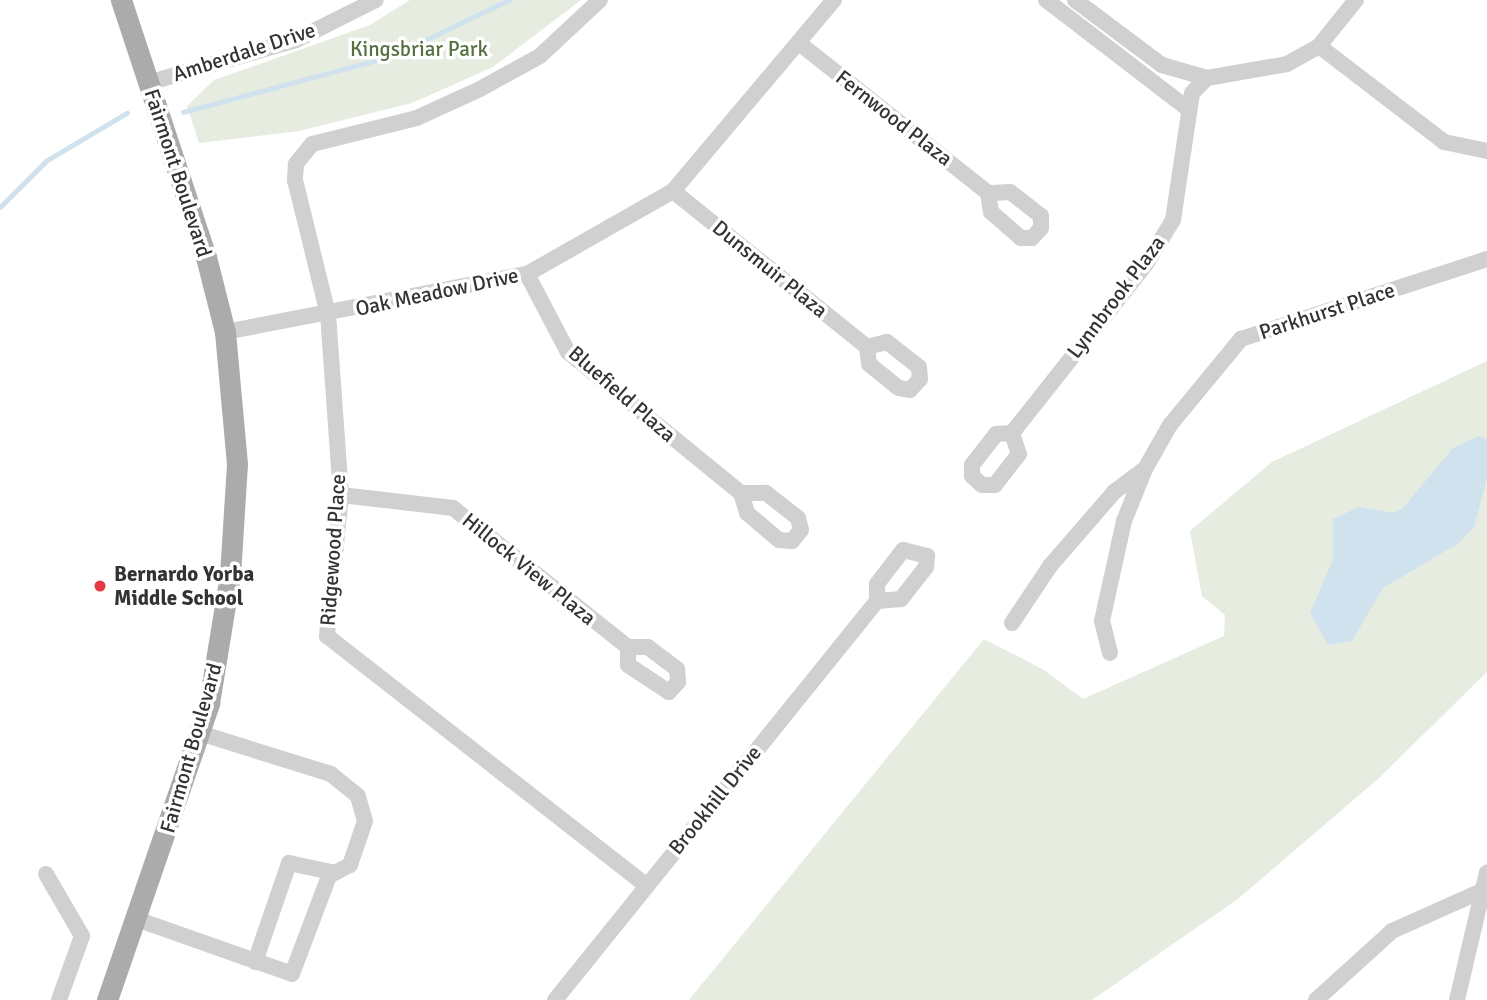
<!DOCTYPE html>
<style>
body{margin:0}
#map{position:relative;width:1487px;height:1000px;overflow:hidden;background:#fff;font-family:Signika,sans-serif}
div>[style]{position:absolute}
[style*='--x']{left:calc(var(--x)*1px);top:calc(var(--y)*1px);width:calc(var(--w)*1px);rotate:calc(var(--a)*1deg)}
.green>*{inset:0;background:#e6ecdf}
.water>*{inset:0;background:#cfe2ee}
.stream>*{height:4.5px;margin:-2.25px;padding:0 2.25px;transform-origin:2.25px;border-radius:2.25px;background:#cfe2ee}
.minor>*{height:16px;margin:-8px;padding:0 8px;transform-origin:8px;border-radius:8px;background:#d0d0d0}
.major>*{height:21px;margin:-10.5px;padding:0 10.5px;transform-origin:10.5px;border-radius:10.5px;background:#ababab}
.dots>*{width:19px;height:19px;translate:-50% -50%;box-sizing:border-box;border:4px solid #fff;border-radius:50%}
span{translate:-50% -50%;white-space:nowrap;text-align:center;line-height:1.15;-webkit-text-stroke:7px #fff;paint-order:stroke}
.park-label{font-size:21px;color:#56703f}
.street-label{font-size:21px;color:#333}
.poi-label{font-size:21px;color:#333;font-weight:700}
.left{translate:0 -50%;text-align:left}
</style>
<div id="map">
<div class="green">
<i style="clip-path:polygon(410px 0,581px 0,493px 67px,412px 103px,299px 131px,199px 143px,187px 106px,214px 80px,370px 25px)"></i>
<i style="clip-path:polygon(1487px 361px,1487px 672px,1378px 779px,1238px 899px,1092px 1000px,689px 1000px,984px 639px,1044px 670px,1083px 699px,1224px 636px,1225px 615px,1202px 596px,1190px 531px,1272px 462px)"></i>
</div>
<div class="water">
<i style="clip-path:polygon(1479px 436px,1487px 439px,1487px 478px,1474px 527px,1459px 543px,1383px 588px,1352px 641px,1328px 645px,1310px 613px,1333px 560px,1333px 519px,1359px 507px,1394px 513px,1403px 508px,1453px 448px)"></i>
</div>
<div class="stream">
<i style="--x:183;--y:112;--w:216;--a:-15"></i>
<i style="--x:392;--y:56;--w:130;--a:-25.6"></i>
<i style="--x:0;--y:207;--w:65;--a:-45"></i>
<i style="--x:46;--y:161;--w:94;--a:-30.7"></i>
</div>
<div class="minor">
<i style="--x:600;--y:0;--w:82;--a:137"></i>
<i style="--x:540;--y:56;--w:68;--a:151.2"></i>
<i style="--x:480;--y:89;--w:69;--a:155.3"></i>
<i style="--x:417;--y:118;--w:108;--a:166.1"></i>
<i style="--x:312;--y:144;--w:26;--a:129"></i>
<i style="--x:296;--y:164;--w:16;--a:94"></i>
<i style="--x:295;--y:180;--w:138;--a:76.2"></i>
<i style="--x:328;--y:314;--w:181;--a:85.9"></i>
<i style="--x:341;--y:495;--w:142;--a:95.7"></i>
<i style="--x:327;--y:636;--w:405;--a:38"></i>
<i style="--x:1046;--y:0;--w:179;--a:37.5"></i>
<i style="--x:1075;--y:0;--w:109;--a:36.8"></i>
<i style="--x:1162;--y:65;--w:47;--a:16.1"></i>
<i style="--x:799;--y:43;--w:241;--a:38.4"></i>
<i style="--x:988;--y:193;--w:19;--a:81"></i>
<i style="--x:991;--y:212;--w:40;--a:41"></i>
<i style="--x:1021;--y:238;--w:11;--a:0"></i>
<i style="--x:1032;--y:238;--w:13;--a:-48"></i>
<i style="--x:1041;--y:228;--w:12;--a:-90"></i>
<i style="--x:1041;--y:216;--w:39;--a:-142"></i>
<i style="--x:1010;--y:192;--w:22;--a:177"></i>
<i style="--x:1319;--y:46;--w:158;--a:37.5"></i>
<i style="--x:1444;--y:142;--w:44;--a:11.8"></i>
<i style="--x:148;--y:83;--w:154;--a:-16.2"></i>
<i style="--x:296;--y:40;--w:89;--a:-26.6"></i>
<i style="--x:673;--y:191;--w:249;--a:38.8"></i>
<i style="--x:867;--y:347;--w:17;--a:83"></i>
<i style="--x:869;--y:364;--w:38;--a:39"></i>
<i style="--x:899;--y:388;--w:11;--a:10"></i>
<i style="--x:910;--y:390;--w:15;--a:-48"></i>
<i style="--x:920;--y:379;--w:12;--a:-95"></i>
<i style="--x:919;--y:367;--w:41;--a:-142"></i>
<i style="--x:887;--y:342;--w:21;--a:166"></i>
<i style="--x:527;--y:274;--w:88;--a:62.3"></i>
<i style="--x:568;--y:352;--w:223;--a:39.2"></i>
<i style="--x:741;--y:493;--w:21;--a:73"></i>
<i style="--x:747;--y:513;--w:42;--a:40.2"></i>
<i style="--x:779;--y:540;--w:13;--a:4"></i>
<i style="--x:792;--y:541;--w:14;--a:-51"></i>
<i style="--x:801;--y:530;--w:12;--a:-104"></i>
<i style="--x:798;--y:518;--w:41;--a:-142"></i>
<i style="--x:766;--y:493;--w:25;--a:180"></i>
<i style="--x:225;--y:332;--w:308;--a:-10.9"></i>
<i style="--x:527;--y:274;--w:168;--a:-29.6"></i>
<i style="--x:673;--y:191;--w:250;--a:-49.9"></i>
<i style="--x:1012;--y:433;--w:22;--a:72"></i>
<i style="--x:1019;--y:454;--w:39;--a:128"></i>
<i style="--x:995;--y:485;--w:13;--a:180"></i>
<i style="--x:982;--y:485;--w:13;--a:-138"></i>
<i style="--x:972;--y:476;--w:11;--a:-90"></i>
<i style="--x:972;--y:465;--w:39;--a:-52"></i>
<i style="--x:996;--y:434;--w:16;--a:-4"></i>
<i style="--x:1012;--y:433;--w:216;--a:-51.6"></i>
<i style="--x:1146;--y:264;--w:52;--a:-58.5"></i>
<i style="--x:1173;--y:220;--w:128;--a:-81.5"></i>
<i style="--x:1192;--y:93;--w:21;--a:-45"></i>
<i style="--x:1207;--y:78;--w:81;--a:-9.9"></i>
<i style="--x:1287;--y:64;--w:37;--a:-29"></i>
<i style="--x:1319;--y:46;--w:59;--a:-51.2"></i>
<i style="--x:341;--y:495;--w:113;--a:6.6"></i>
<i style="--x:453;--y:508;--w:223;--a:38.5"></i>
<i style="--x:628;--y:647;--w:18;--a:90"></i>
<i style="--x:628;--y:665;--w:49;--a:33.4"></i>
<i style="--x:669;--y:692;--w:13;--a:-48"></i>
<i style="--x:678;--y:682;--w:13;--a:-94"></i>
<i style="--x:677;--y:669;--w:36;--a:-143"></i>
<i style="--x:648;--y:647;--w:20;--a:180"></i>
<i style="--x:1012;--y:623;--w:69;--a:-56.3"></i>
<i style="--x:1050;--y:566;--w:98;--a:-49.1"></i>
<i style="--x:1114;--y:492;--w:39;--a:-37"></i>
<i style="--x:1110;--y:653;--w:33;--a:-104"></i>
<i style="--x:1102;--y:621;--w:102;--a:-77.6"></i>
<i style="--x:1124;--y:521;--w:56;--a:-68"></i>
<i style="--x:1145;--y:469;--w:51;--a:-60.4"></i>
<i style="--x:1170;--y:425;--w:112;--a:-50.5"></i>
<i style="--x:1241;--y:339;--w:259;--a:-18"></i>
<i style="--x:46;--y:874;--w:72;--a:59.9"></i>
<i style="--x:82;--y:936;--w:68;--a:109.8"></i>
<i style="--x:139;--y:920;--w:162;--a:19.4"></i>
<i style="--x:292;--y:974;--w:105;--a:-69.3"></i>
<i style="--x:329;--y:876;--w:24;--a:-28"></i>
<i style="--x:350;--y:865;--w:46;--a:-71.2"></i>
<i style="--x:365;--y:821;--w:26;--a:-106"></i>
<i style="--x:358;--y:796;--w:35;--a:-141"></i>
<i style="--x:331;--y:774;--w:138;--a:-162.7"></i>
<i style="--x:255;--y:962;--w:105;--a:-71"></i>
<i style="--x:289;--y:863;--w:43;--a:12.1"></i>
<i style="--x:555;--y:1000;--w:513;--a:-51.1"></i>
<i style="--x:877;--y:601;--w:17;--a:-90"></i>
<i style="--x:877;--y:584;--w:43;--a:-52.6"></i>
<i style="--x:903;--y:550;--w:25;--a:14"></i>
<i style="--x:927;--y:556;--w:11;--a:95"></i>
<i style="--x:926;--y:567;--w:41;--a:128"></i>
<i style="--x:901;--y:599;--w:24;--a:175"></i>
<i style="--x:1316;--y:1000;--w:103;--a:-42.2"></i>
<i style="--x:1392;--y:931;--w:95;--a:-24.1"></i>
<i style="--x:1457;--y:1000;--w:131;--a:-76.8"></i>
</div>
<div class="major">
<i style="--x:107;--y:1000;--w:314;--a:-71"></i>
<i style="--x:209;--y:703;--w:130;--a:-80.7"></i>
<i style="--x:230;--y:575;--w:111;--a:-86.4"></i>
<i style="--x:237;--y:464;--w:133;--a:-95.2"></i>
<i style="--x:225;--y:332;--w:77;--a:-104.2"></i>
<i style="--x:206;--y:257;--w:271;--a:-108.3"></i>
</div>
<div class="dots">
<i style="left:100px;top:586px;background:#e63946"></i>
</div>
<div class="park-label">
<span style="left:419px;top:49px">Kingsbriar Park</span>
</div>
<div class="street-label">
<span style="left:244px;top:52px;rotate:-18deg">Amberdale Drive</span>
<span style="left:894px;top:118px;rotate:38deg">Fernwood Plaza</span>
<span style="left:178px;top:173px;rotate:72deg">Fairmont Boulevard</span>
<span style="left:770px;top:269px;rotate:39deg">Dunsmuir Plaza</span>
<span style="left:437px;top:292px;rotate:-12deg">Oak Meadow Drive</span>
<span style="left:1116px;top:297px;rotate:-53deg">Lynnbrook Plaza</span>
<span style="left:1327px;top:311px;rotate:-18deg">Parkhurst Place</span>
<span style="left:622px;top:394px;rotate:41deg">Bluefield Plaza</span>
<span style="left:333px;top:550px;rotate:-86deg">Ridgewood Place</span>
<span style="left:529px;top:569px;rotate:39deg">Hillock View Plaza</span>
<span style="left:191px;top:748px;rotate:-74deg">Fairmont Boulevard</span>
<span style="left:715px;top:800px;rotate:-51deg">Brookhill Drive</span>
</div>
<div class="poi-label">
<span class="left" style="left:114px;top:586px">Bernardo Yorba<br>Middle School</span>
</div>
</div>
